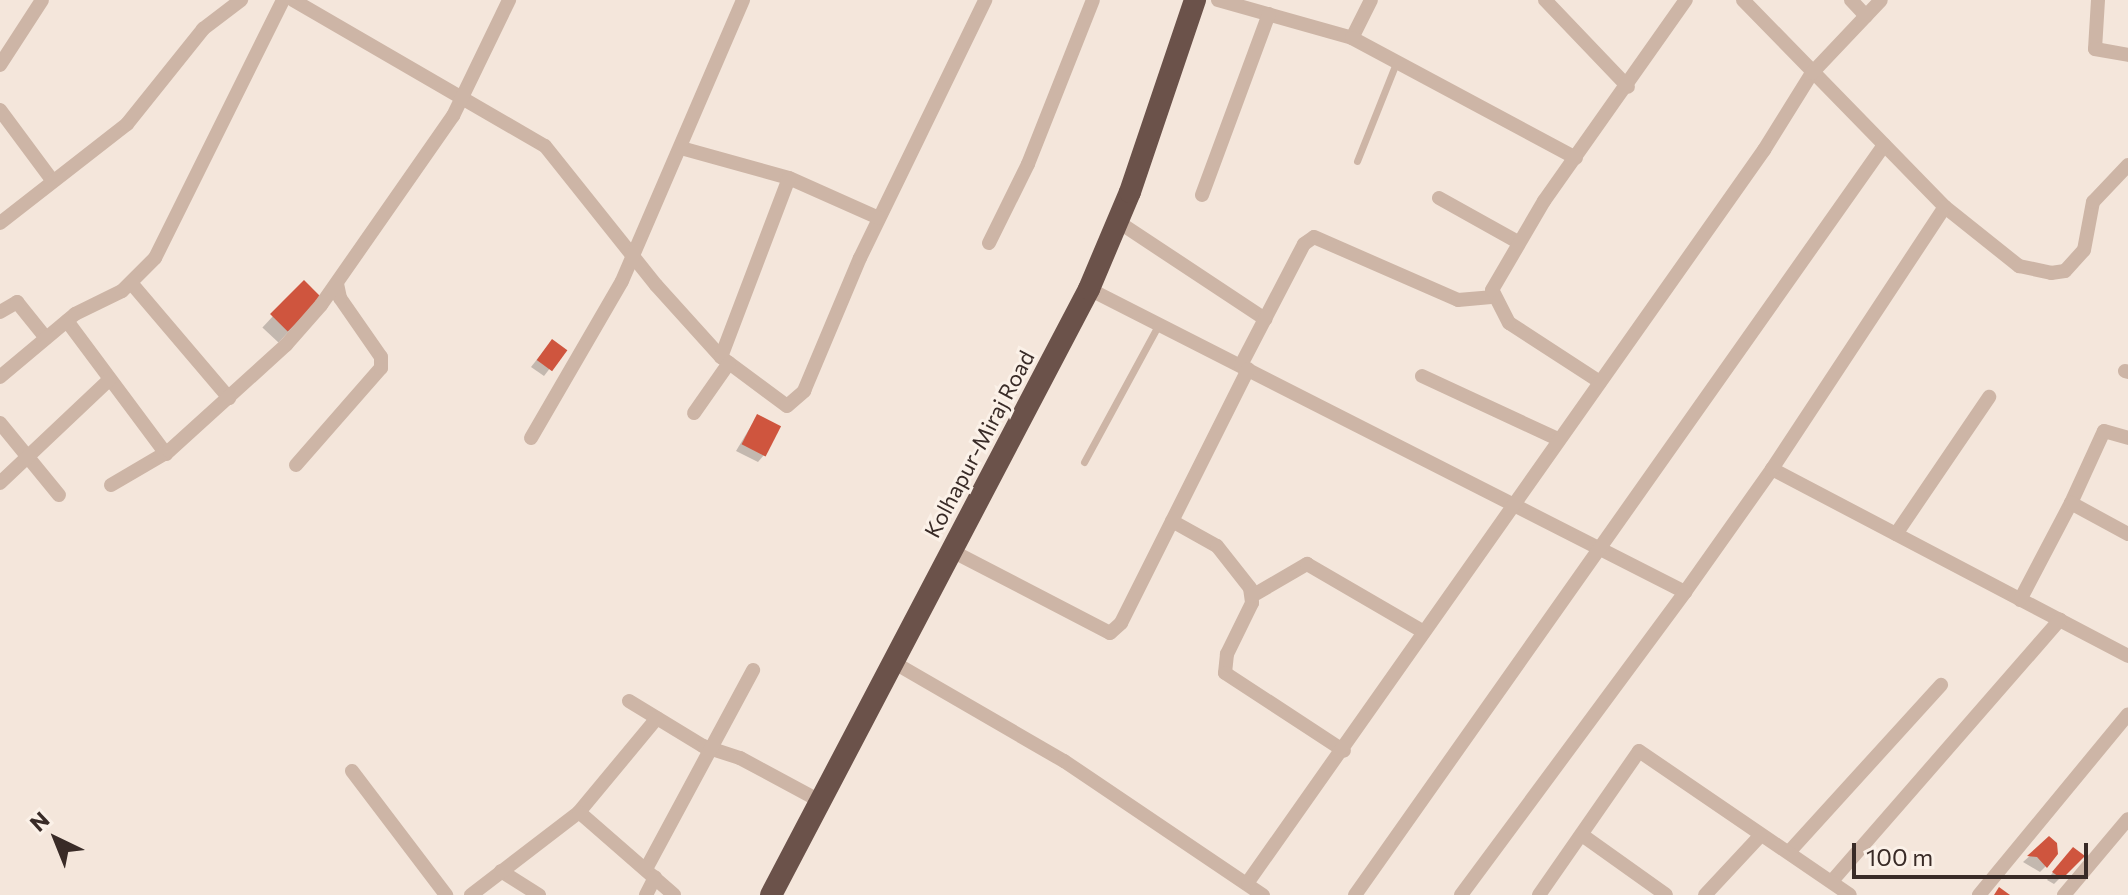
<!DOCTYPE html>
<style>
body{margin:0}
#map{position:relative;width:2128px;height:895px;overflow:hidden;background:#f4e6db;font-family:Commissioner,sans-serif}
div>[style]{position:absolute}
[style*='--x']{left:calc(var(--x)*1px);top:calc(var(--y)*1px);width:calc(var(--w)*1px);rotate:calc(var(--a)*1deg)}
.shadow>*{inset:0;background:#0003;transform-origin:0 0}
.building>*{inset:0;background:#cf553e;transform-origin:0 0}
.service>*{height:7px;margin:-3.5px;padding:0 3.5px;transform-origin:3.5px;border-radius:3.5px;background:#cdb5a6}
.minor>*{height:14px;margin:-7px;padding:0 7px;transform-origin:7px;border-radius:7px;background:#cdb5a6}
.trunk>*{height:22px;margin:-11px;padding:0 11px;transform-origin:11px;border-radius:11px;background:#6b524a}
span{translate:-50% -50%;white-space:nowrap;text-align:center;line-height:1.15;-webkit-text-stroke:6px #fbf1e8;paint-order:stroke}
.street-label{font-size:22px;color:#392b27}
.north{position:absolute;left:16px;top:799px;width:80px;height:80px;-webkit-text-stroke:6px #fbf1e8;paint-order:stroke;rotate:317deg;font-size:22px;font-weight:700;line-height:32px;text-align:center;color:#392b27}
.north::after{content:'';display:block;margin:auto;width:28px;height:36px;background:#392b27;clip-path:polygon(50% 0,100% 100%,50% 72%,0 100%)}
.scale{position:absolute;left:1852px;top:843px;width:236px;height:36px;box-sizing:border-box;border:4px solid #392b27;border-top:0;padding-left:10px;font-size:24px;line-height:28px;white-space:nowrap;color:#392b27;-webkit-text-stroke:6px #fbf1e8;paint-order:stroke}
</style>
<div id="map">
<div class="shadow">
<i style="left:304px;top:283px;width:22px;height:61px;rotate:43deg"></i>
<i style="clip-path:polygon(546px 348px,564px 350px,544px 376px,531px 367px)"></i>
<i style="clip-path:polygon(757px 416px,764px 455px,758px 462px,736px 451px)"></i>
<i style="clip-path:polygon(2049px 839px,2046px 866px,2040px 872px,2023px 862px)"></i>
<i style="clip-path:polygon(2066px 856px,2082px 856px,2054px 884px,2047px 880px)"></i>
</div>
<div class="building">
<i style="left:304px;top:280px;width:25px;height:48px;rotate:45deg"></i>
<i style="left:552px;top:339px;width:19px;height:26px;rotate:36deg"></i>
<i style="left:757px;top:414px;width:27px;height:34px;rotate:27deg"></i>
<i style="clip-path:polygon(2049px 836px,2057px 843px,2058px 854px,2047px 868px,2037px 857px,2027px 856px)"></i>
<i style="clip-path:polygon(2073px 847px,2085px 856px,2062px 879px,2052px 872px)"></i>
<i style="clip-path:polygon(1999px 887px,2010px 895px,1994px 895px)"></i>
</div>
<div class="service">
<i style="--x:1357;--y:161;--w:105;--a:-68.3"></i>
<i style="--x:1084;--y:462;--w:157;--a:-61.5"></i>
</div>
<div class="minor">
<i style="--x:293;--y:0;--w:291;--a:30.1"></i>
<i style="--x:545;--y:146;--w:178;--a:51.4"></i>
<i style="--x:656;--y:285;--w:97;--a:47.9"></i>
<i style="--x:721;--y:357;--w:82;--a:36.6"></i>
<i style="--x:787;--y:406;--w:23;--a:-41"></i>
<i style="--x:804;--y:391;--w:144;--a:-67.2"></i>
<i style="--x:860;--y:258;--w:287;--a:-64.1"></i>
<i style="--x:1218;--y:0;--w:139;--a:15.8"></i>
<i style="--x:1352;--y:38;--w:42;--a:-63.4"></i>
<i style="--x:1545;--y:0;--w:120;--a:46.3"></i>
<i style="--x:1743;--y:0;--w:289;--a:45.7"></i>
<i style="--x:1945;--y:207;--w:95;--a:38.6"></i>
<i style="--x:2019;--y:266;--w:33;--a:12"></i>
<i style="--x:2051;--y:273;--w:14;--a:-8"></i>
<i style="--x:2065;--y:271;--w:28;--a:-48"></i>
<i style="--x:2084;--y:250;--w:49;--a:-79.4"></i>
<i style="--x:2093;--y:202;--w:51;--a:-46.6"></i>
<i style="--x:1851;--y:0;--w:22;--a:47"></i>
<i style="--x:2098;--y:0;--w:49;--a:93.5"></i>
<i style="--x:2095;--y:49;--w:34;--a:10"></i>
<i style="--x:1352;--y:38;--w:254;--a:28.2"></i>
<i style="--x:0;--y:65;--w:77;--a:-57.1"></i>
<i style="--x:0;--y:110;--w:87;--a:53.4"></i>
<i style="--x:681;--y:148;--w:112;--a:15.5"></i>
<i style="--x:789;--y:178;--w:98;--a:24"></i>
<i style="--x:1202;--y:195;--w:193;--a:-69.7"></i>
<i style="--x:1439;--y:198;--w:90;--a:29.1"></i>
<i style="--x:1117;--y:221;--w:178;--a:33.5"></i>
<i style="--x:0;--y:223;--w:161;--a:-37.9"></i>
<i style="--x:127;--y:124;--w:122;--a:-51.3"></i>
<i style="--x:203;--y:29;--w:48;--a:-37.3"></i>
<i style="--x:989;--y:243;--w:88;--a:-63.7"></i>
<i style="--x:1028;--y:164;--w:176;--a:-68.4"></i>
<i style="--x:132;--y:284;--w:150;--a:49.6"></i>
<i style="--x:1089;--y:289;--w:669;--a:26.95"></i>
<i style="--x:1685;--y:592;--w:151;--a:-54.7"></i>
<i style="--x:1772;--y:469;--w:402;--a:27.7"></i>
<i style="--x:0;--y:312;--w:20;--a:-30"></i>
<i style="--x:17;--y:302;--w:46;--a:51.1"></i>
<i style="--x:67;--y:321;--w:166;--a:53.3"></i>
<i style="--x:721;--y:357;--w:191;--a:-69.2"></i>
<i style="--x:1241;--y:365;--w:136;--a:-62.5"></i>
<i style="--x:1304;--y:244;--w:12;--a:-35"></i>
<i style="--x:1314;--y:237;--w:157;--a:23.6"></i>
<i style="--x:1458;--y:300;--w:36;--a:-5"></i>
<i style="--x:2125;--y:371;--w:3;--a:18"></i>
<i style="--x:1422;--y:376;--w:150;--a:24.9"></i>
<i style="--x:0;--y:377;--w:98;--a:-40"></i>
<i style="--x:75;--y:314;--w:52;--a:-26.1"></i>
<i style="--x:122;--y:291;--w:47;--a:-45"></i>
<i style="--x:155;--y:258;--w:288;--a:-63.6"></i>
<i style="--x:1600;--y:382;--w:108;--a:-147"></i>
<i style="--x:1509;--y:323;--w:37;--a:-117"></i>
<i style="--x:1492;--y:290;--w:103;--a:-59.7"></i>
<i style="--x:1544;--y:201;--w:246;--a:-54.8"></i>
<i style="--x:694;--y:413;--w:61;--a:-55"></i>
<i style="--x:0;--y:423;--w:93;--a:50.7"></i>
<i style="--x:531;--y:438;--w:181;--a:-59.9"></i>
<i style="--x:622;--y:281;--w:306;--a:-66.7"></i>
<i style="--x:296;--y:465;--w:129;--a:-48.8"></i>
<i style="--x:381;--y:368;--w:11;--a:-90"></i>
<i style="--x:381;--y:357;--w:72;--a:-124.8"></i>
<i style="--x:340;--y:298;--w:14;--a:-102"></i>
<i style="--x:1772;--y:469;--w:314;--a:-56.6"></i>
<i style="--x:0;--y:483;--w:151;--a:-43.4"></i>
<i style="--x:111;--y:485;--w:67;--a:-30.4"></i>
<i style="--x:169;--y:451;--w:158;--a:-42.2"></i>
<i style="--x:286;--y:345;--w:53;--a:-48.8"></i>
<i style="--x:321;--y:305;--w:231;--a:-55.1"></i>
<i style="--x:453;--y:116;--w:129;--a:-64.2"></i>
<i style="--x:2071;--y:503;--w:79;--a:-65.4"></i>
<i style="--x:2104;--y:431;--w:25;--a:16"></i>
<i style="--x:1172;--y:521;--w:51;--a:29.1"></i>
<i style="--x:1217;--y:546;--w:53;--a:51.8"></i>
<i style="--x:1250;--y:588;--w:15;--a:82"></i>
<i style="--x:1252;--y:603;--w:57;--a:116.1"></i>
<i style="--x:1227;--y:654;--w:19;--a:96"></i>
<i style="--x:1225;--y:673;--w:142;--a:33.2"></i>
<i style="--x:1896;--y:534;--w:166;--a:-55.8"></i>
<i style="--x:952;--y:551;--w:178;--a:27.4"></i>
<i style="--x:1110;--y:633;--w:15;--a:-42"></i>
<i style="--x:1121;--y:623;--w:284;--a:-63.4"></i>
<i style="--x:1252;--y:596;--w:64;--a:-30.2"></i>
<i style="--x:1307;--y:564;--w:135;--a:30.2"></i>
<i style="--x:2020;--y:600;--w:110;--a:-62.3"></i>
<i style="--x:2071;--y:503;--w:65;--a:28.5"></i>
<i style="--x:893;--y:662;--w:198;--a:30.1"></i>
<i style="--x:1064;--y:761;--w:240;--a:34"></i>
<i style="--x:629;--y:701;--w:87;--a:31.3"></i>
<i style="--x:703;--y:746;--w:39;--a:18"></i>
<i style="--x:740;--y:758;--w:91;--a:28.3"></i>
<i style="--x:352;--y:771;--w:156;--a:52.8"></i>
<i style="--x:579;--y:812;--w:122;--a:-50.3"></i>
<i style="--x:1582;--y:835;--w:103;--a:35.5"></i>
<i style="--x:1789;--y:852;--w:226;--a:-47.7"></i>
<i style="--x:646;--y:869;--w:226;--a:-61.7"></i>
<i style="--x:501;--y:871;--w:45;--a:32.3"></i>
<i style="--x:1832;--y:881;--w:347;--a:-48.9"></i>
<i style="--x:1248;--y:882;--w:896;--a:-54.82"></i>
<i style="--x:1764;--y:150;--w:91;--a:-58.1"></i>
<i style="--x:1812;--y:73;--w:100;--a:-46.6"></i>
<i style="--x:471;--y:895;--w:136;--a:-37.5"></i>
<i style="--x:579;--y:812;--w:126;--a:41.1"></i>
<i style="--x:646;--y:895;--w:20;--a:-63"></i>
<i style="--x:1355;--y:895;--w:918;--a:-54.8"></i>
<i style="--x:1461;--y:895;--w:377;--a:-53.5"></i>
<i style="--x:1539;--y:895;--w:175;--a:-55.2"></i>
<i style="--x:1639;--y:751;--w:255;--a:34.3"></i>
<i style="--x:1705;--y:895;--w:81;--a:-47"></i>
<i style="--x:1979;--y:895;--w:234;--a:-50.5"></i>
<i style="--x:2064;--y:895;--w:99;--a:-49.9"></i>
</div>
<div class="trunk">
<i style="--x:771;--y:895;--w:684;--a:-62.31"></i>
<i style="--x:1089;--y:289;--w:105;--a:-67.1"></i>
<i style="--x:1130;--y:192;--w:203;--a:-71.3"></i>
</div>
<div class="street-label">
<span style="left:979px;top:444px;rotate:-62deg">Kolhapur-Miraj Road</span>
</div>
<div class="north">N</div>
<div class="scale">100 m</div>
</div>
